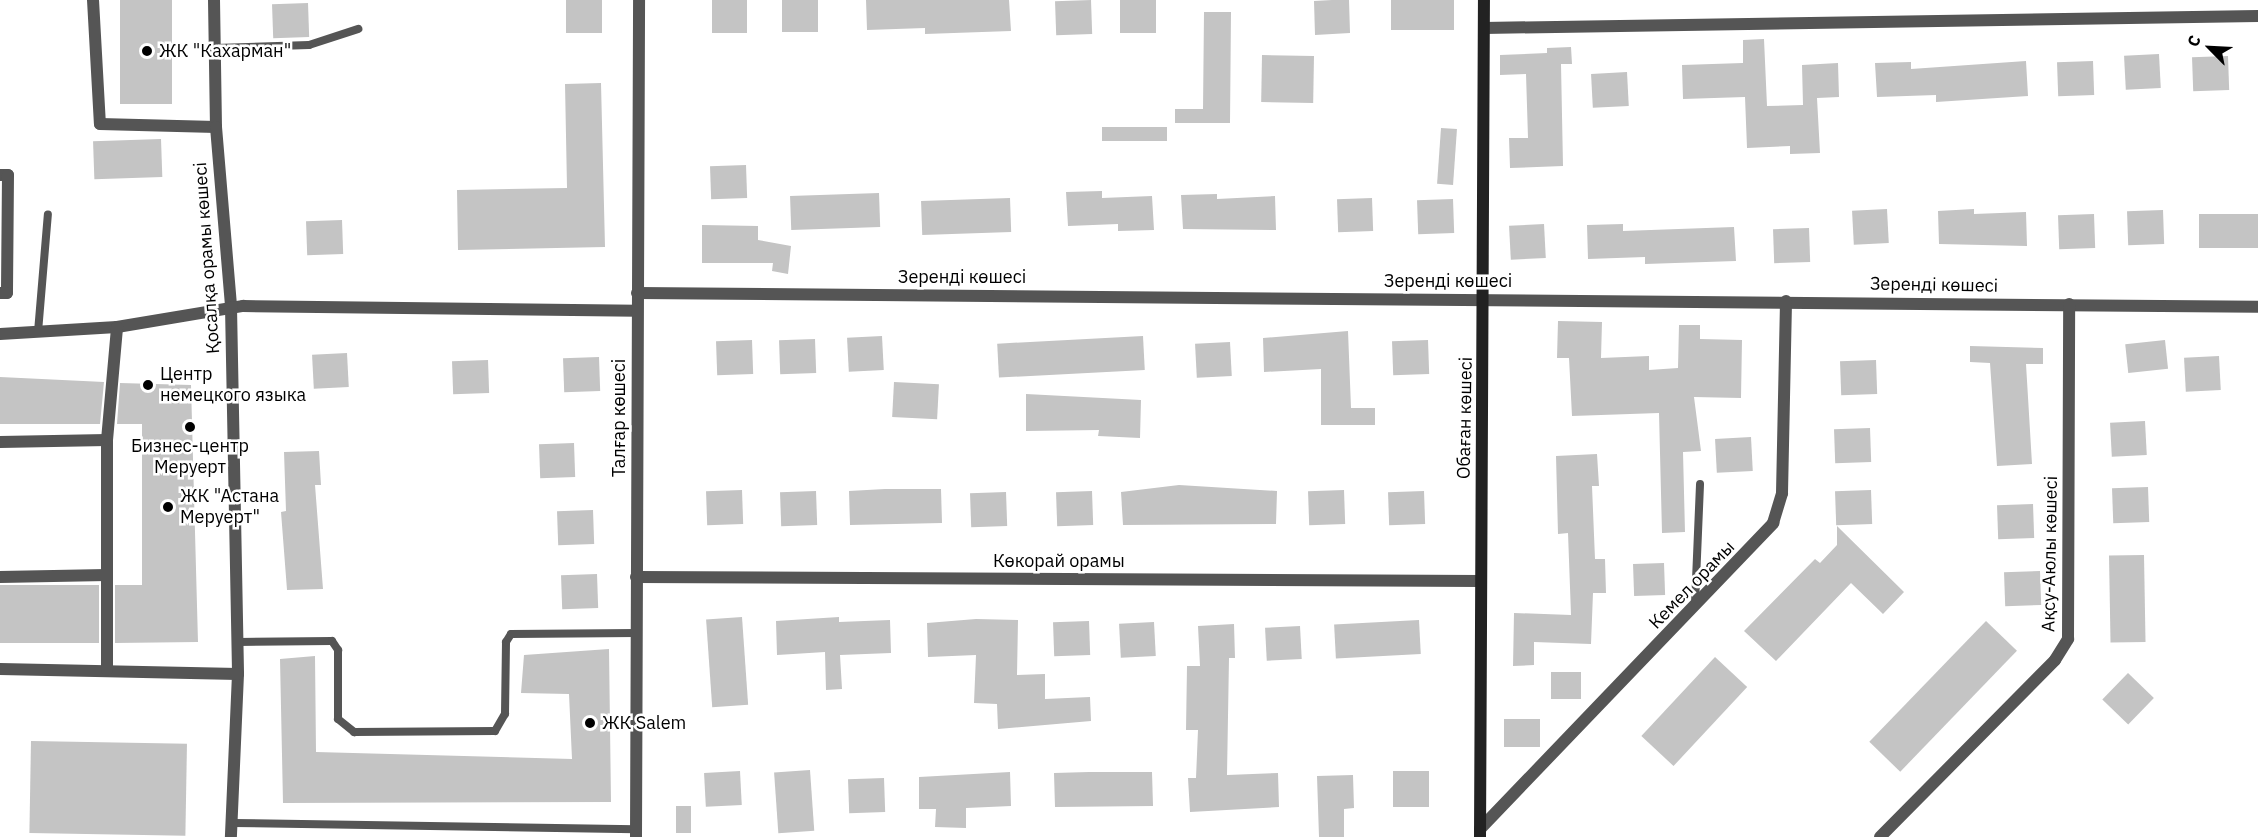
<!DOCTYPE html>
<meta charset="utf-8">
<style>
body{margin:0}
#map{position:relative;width:2258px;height:837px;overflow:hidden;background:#fff;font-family:"IBM Plex Sans",sans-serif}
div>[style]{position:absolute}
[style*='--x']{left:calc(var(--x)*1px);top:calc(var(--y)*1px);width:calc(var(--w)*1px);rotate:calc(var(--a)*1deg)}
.building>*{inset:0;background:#c4c4c4;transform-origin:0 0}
.lane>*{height:8px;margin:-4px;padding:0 4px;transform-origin:4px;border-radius:4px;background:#555}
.street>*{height:12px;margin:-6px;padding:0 6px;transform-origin:6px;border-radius:6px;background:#555}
.secondary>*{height:12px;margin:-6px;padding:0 6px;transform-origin:6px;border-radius:6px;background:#222}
.dots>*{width:16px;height:16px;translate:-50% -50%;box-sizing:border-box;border:3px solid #fff;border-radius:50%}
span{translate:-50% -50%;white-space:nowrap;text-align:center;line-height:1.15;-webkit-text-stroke:5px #fff;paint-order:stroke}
.poi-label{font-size:18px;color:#000}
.left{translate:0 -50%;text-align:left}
.street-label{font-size:18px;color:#000}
.north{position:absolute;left:2180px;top:18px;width:60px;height:60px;-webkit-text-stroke:4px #fff;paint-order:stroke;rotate:294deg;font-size:16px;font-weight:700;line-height:24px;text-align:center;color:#000}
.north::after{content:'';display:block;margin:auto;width:21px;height:27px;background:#000;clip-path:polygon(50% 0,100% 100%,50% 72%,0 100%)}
</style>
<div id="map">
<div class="building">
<i style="left:120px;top:0;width:52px;height:104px"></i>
<i style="left:566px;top:0;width:36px;height:33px"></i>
<i style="left:712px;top:0;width:35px;height:33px"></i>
<i style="left:782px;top:0;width:36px;height:32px"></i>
<i style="clip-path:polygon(866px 0,1009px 0,1011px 31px,925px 34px,925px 28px,867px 30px)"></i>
<i style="left:1091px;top:0;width:34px;height:36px;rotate:88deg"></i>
<i style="left:1120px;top:0;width:36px;height:33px"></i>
<i style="clip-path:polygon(1332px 0,1349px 0,1350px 33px,1315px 35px,1314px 1px)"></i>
<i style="left:1391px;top:0;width:63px;height:30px"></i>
<i style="left:308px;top:3px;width:34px;height:36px;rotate:88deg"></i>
<i style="clip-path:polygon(1204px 12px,1231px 12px,1230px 123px,1175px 123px,1175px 109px,1203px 109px)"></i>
<i style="clip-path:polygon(1764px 39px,1767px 106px,1803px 105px,1802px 65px,1838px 63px,1839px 97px,1817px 98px,1820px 153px,1790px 154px,1790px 146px,1747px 148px,1745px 97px,1683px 99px,1682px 65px,1743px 63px,1743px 40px)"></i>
<i style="clip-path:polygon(1571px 47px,1572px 64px,1561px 64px,1563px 166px,1510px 168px,1509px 138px,1528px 138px,1526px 74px,1500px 75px,1500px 55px,1547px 53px,1547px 48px)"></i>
<i style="left:2159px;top:54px;width:34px;height:35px;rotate:87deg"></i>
<i style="left:1262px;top:55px;width:52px;height:47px;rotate:1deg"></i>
<i style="left:2228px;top:56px;width:34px;height:36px;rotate:88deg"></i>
<i style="clip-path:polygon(2026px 61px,2028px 96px,1936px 102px,1936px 95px,1877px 97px,1875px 63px,1911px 62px,1911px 69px)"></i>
<i style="left:2093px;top:61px;width:34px;height:36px;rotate:88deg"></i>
<i style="left:1627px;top:72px;width:34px;height:36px;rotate:87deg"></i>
<i style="clip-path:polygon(601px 83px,605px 247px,458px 250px,457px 190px,567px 188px,565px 84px)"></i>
<i style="left:1102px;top:127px;width:65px;height:14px"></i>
<i style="left:1441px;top:128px;width:16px;height:56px;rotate:4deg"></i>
<i style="left:161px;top:139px;width:38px;height:68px;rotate:88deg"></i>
<i style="left:746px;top:165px;width:33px;height:36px;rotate:88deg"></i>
<i style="clip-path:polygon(1102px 191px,1102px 198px,1152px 196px,1154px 230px,1118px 231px,1118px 224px,1068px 226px,1066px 192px)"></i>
<i style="left:879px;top:193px;width:34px;height:89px;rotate:88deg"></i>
<i style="clip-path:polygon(1217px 194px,1217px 199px,1275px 196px,1276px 230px,1183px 229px,1181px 195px)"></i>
<i style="left:1010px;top:198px;width:34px;height:89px;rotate:88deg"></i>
<i style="left:1372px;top:198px;width:33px;height:35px;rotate:88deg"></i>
<i style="left:1453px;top:199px;width:34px;height:36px;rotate:88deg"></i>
<i style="left:1887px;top:209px;width:34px;height:35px;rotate:87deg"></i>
<i style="clip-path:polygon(1974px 209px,1974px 214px,2026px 212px,2027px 246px,1939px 244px,1938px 211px)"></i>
<i style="left:2163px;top:210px;width:34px;height:36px;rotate:88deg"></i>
<i style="left:2094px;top:214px;width:34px;height:36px;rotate:88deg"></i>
<i style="left:2199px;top:214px;width:59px;height:34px"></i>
<i style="left:342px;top:220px;width:34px;height:36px;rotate:88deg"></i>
<i style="left:1544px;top:224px;width:34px;height:35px;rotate:87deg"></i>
<i style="clip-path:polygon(1623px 224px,1623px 231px,1734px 227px,1736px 261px,1645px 264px,1645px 257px,1588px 259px,1587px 225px)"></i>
<i style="clip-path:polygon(702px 225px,758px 226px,758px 240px,791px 246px,788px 274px,772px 271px,773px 263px,702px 263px)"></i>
<i style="left:1809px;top:228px;width:34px;height:36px;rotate:88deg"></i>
<i style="clip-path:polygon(1558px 321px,1602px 322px,1601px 358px,1649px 356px,1649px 370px,1678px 368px,1679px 325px,1700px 325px,1700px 339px,1742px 340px,1741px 398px,1694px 397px,1701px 451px,1683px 452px,1685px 532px,1662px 533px,1659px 413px,1572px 416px,1569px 358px,1557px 358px)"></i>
<i style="clip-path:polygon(1348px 331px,1351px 408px,1375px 408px,1375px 425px,1321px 425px,1321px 369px,1264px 372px,1263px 338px)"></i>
<i style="left:882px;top:336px;width:34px;height:35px;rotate:87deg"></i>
<i style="left:1143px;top:336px;width:34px;height:146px;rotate:87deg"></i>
<i style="left:815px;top:339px;width:34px;height:36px;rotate:88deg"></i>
<i style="left:752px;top:340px;width:34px;height:36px;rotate:88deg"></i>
<i style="left:1428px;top:340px;width:34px;height:36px;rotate:88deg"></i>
<i style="left:2165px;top:340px;width:29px;height:40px;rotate:84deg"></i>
<i style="left:1230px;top:342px;width:34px;height:35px;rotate:87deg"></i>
<i style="clip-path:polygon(1970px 346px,2043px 348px,2043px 364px,2026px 364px,2032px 464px,1997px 466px,1990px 363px,1970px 362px)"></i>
<i style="left:347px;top:353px;width:34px;height:35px;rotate:87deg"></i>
<i style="left:2219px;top:356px;width:34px;height:35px;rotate:87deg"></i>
<i style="left:599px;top:357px;width:34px;height:36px;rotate:88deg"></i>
<i style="left:488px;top:360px;width:33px;height:36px;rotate:88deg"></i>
<i style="left:1876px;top:360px;width:34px;height:36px;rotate:88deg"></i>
<i style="clip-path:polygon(0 377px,104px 382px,100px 424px,0 424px)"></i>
<i style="left:894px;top:382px;width:45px;height:35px;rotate:3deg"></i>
<i style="clip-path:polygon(120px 383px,191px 385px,198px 642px,115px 643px,115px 585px,142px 585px,142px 424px,117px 424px)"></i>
<i style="clip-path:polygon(1026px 394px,1141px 400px,1140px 438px,1098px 436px,1099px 430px,1026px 431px)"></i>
<i style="left:2145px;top:421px;width:34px;height:35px;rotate:87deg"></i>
<i style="left:1870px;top:428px;width:34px;height:36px;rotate:88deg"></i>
<i style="left:1751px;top:437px;width:34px;height:36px;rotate:87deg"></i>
<i style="left:574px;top:443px;width:34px;height:35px;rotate:88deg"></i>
<i style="clip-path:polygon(319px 451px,321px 485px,315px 485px,323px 589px,287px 590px,281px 512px,286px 511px,284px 452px)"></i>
<i style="clip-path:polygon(1597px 454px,1599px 486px,1592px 486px,1595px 559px,1605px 559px,1606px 593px,1593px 593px,1591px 644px,1534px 642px,1534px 665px,1513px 666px,1514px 613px,1571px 615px,1568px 533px,1558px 534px,1556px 456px)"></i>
<i style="clip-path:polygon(1179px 485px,1277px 491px,1276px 524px,1123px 525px,1121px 492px)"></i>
<i style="left:2148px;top:487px;width:35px;height:36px;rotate:88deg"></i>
<i style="clip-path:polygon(885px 489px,941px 489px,942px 523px,850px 525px,849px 491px)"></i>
<i style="left:742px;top:490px;width:34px;height:36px;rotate:88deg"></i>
<i style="left:1344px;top:490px;width:34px;height:36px;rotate:88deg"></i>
<i style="left:1871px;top:490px;width:34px;height:36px;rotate:88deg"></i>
<i style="left:816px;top:491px;width:34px;height:36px;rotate:88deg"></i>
<i style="left:1092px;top:491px;width:34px;height:36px;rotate:88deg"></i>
<i style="left:1424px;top:491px;width:33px;height:36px;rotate:88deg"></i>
<i style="left:1006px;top:492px;width:34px;height:36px;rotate:88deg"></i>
<i style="left:2033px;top:504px;width:34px;height:36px;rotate:88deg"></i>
<i style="left:593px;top:510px;width:34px;height:36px;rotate:88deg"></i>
<i style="clip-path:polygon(1837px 526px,1904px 592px,1883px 614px,1851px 583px,1776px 661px,1744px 631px,1815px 559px,1820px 563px,1837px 545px)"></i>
<i style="left:2144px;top:555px;width:87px;height:35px;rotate:89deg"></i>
<i style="left:1664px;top:563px;width:32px;height:31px;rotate:88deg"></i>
<i style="left:2040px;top:571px;width:34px;height:36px;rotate:88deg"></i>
<i style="left:597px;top:574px;width:34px;height:36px;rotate:88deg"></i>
<i style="left:99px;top:585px;width:58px;height:99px;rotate:90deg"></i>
<i style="left:742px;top:617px;width:88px;height:36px;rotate:86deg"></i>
<i style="clip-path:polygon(839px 617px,839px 622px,890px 620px,891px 653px,840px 655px,842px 689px,826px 690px,825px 652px,777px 655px,776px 621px)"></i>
<i style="clip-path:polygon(976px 619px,1018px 620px,1017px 675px,1045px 674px,1045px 699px,1090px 697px,1091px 721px,998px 729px,997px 704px,974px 703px,976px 655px,928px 657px,927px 623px)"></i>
<i style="left:1419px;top:620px;width:34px;height:85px;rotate:87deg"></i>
<i style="left:1089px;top:621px;width:34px;height:36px;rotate:88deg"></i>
<i style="left:1986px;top:621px;width:43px;height:168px;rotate:44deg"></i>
<i style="left:1154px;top:622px;width:34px;height:35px;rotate:87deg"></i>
<i style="clip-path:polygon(1234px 624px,1235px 658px,1229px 658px,1227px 775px,1278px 773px,1279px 807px,1190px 812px,1188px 778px,1196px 778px,1198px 730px,1186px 730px,1187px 666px,1200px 666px,1198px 626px)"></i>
<i style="left:1300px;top:626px;width:33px;height:35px;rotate:87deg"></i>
<i style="clip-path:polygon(609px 649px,611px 802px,283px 803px,280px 659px,315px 656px,316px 752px,572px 759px,569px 694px,521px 693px,524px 655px)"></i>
<i style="left:1715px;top:657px;width:44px;height:108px;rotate:43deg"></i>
<i style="left:1581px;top:672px;width:27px;height:30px;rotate:90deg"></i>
<i style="left:2128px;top:673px;width:36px;height:37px;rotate:44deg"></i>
<i style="left:1504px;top:719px;width:36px;height:28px"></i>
<i style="left:31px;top:741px;width:156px;height:92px;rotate:1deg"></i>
<i style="left:810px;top:770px;width:61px;height:36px;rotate:86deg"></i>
<i style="left:740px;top:771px;width:34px;height:36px;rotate:87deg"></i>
<i style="left:1393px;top:771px;width:36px;height:36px"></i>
<i style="clip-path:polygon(1010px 772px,1011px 806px,966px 808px,966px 828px,935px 827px,936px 809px,919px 809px,919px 777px)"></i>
<i style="clip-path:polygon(1089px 772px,1152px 772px,1153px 806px,1055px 807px,1054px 773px)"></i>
<i style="clip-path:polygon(1353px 775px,1354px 808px,1344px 809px,1344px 837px,1319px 837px,1317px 776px)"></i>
<i style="left:884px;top:778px;width:34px;height:36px;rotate:88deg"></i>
<i style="left:676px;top:806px;width:15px;height:27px"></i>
</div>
<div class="lane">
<i style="--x:215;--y:48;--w:94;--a:-1.8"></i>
<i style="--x:309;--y:45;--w:52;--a:-18.1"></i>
<i style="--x:38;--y:332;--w:118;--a:-85.2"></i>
<i style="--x:1695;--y:604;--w:120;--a:-87.6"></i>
<i style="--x:238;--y:642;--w:94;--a:-0.6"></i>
<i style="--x:332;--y:641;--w:11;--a:56"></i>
<i style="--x:338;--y:650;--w:69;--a:90"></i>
<i style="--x:338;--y:719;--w:21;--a:39"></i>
<i style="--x:354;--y:732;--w:141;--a:-0.4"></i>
<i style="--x:495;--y:731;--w:20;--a:-60"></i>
<i style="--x:505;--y:714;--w:72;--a:-89.2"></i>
<i style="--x:506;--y:642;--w:9;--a:-58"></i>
<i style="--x:511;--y:634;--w:125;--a:-0.5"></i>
<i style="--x:233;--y:823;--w:403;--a:0.9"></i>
</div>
<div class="street">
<i style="--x:93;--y:0;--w:124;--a:86.8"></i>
<i style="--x:100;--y:124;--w:116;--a:1.5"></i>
<i style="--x:214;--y:0;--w:127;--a:89.1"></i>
<i style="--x:216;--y:127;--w:181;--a:85.2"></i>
<i style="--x:231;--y:307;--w:367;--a:88.9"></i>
<i style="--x:238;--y:674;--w:163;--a:92.5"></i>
<i style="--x:1484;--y:28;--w:774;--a:-0.89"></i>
<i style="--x:0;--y:175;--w:8;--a:0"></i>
<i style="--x:8;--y:175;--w:118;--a:90.5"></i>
<i style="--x:7;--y:293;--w:7;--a:180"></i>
<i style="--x:637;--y:293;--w:1621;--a:0.49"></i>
<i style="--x:0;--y:334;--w:117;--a:-3.4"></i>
<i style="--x:117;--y:327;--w:128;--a:-9.5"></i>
<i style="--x:243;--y:306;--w:394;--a:0.7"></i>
<i style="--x:0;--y:442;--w:107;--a:-1.1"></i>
<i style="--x:0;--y:577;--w:107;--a:-1.1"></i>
<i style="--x:636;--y:577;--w:845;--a:0.27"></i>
<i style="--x:0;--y:669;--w:238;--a:1.2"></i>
<i style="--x:107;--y:670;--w:230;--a:-90"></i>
<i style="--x:107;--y:440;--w:113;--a:-84.9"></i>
<i style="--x:1480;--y:829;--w:424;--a:-46.2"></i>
<i style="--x:1773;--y:523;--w:31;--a:-73"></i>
<i style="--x:1782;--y:493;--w:192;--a:-88.8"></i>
<i style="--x:636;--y:837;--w:837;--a:-89.79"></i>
<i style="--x:1880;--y:837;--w:249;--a:-45.3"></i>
<i style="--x:2055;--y:660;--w:25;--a:-58"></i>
<i style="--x:2068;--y:639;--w:335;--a:-89.8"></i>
</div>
<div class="secondary">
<i style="--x:1480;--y:837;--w:837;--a:-89.73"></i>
</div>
<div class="dots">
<i style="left:147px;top:51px;background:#000"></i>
<i style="left:148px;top:385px;background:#000"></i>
<i style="left:190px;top:427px;background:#000"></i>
<i style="left:168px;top:507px;background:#000"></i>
<i style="left:590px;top:723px;background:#000"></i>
</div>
<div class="poi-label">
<span class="left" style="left:159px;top:51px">ЖК "Кахарман"</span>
<span class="left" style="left:160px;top:385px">Центр<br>немецкого языка</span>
<span style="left:190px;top:457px">Бизнес-центр<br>Меруерт</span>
<span class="left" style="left:180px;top:507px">ЖК "Астана<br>Меруерт"</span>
<span class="left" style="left:602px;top:723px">ЖК Salem</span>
</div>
<div class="street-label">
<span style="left:207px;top:258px;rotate:-94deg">Қосалқа орамы көшесі</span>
<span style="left:962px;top:277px">Зеренді көшесі</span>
<span style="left:1448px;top:281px">Зеренді көшесі</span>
<span style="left:1934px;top:285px;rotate:1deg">Зеренді көшесі</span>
<span style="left:619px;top:418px;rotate:-90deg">Талғар көшесі</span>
<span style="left:1465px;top:418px;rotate:-89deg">Обаған көшесі</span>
<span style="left:2050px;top:554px;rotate:-89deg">Ақсу-Аюлы көшесі</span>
<span style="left:1059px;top:561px">Көкорай орамы</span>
<span style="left:1692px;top:585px;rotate:-46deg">Кемел орамы</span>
</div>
<div class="north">С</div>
</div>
